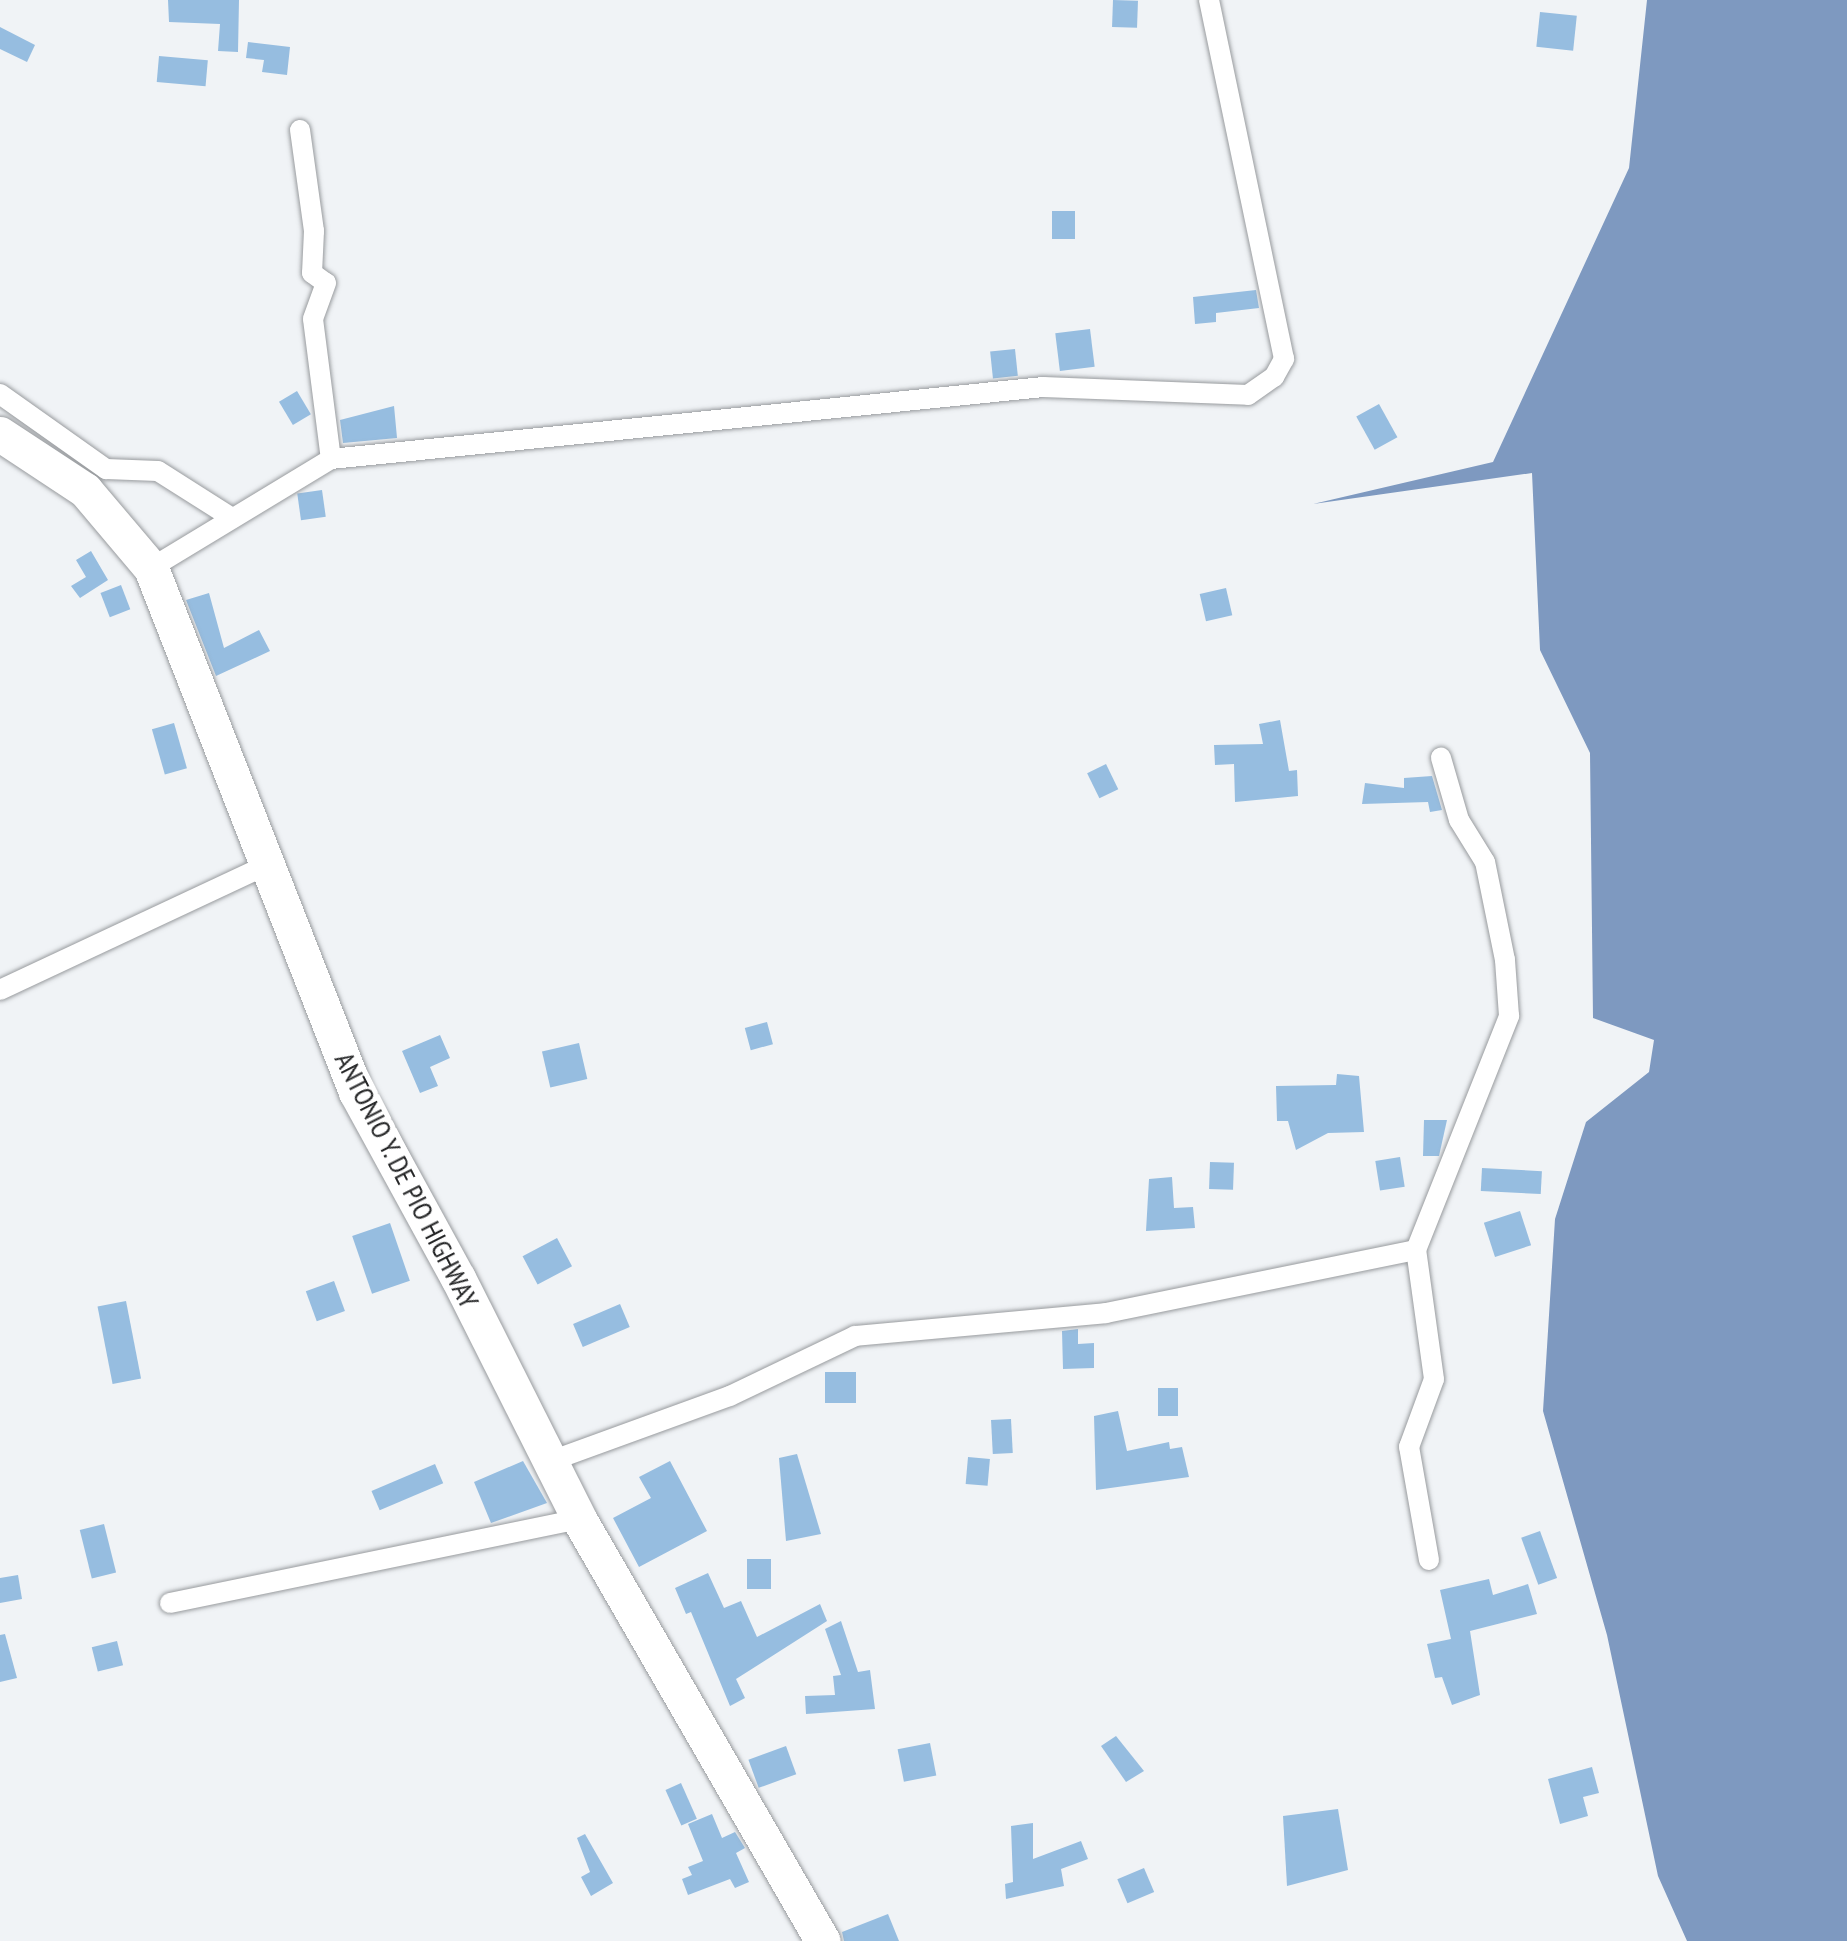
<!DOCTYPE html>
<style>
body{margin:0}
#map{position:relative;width:1847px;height:1941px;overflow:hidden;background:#f0f3f6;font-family:"PT Sans Narrow",sans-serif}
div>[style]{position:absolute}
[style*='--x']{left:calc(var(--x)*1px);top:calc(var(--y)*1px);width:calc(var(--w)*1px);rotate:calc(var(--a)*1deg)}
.water>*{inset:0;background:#7e99c0}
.building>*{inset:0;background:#96bde0;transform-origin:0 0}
.roads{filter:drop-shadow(0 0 2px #989b9e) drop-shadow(0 0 2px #989b9e)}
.minor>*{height:20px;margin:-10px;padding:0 10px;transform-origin:10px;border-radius:10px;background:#fff}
.trunk>*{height:35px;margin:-17.5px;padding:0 17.5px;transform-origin:17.5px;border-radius:17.5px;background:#fff}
span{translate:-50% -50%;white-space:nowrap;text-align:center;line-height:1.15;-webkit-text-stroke:10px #fff;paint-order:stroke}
.street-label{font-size:28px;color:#242526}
</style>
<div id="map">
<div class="water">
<i style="clip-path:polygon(1647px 0,1847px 0,1847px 1941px,1687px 1941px,1658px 1876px,1607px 1635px,1543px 1411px,1555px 1219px,1586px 1122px,1649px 1072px,1654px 1040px,1593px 1018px,1590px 753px,1540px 650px,1532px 473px,1313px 504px,1493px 462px,1629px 168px)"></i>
</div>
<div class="building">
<i style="clip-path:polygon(168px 0,239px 0,238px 52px,218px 51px,220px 24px,169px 22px)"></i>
<i style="left:1113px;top:0;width:25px;height:27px;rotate:2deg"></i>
<i style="left:1540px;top:12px;width:37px;height:35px;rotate:6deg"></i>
<i style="clip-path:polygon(0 27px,35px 45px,27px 62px,0 49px)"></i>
<i style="clip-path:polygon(248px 42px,290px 47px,287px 75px,262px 72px,264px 60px,246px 58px)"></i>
<i style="left:159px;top:56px;width:49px;height:26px;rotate:5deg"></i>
<i style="left:1052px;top:211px;width:23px;height:28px"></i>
<i style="clip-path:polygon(1256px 290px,1259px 308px,1216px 313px,1216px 322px,1195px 324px,1193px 297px)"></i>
<i style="left:1090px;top:329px;width:38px;height:35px;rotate:83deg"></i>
<i style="left:1015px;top:349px;width:27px;height:25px;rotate:84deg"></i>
<i style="left:297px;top:391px;width:27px;height:21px;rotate:59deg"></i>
<i style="left:1379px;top:404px;width:38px;height:26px;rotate:61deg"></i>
<i style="clip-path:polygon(394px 406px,397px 438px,343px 443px,340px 420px)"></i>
<i style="left:322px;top:490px;width:27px;height:25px;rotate:82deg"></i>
<i style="clip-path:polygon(91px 551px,108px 580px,80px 598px,71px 586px,86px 577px,76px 560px)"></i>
<i style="left:121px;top:585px;width:26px;height:22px;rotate:69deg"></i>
<i style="left:1226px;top:588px;width:28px;height:27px;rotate:77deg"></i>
<i style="clip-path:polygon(209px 593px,224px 648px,259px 630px,270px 651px,216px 676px,186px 600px)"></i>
<i style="clip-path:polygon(1280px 720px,1289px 771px,1297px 770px,1298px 796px,1235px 802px,1234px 764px,1215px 765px,1214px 745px,1263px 744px,1259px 724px)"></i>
<i style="left:174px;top:723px;width:47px;height:23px;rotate:74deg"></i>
<i style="left:1106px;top:764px;width:28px;height:21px;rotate:64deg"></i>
<i style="clip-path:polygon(1432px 776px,1442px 810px,1430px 812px,1428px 802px,1362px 804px,1365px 783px,1404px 788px,1404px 778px)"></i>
<i style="left:767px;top:1022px;width:23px;height:23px;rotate:75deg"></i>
<i style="clip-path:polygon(440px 1035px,450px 1058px,430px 1067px,438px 1086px,420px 1093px,402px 1051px)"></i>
<i style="left:579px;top:1043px;width:37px;height:38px;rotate:77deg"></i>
<i style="clip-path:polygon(1337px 1074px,1359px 1076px,1364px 1132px,1328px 1133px,1296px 1150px,1288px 1121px,1277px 1121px,1276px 1086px,1336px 1085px)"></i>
<i style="clip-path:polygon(1424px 1120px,1447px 1120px,1439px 1156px,1423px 1156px)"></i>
<i style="left:1400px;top:1157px;width:30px;height:25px;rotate:81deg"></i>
<i style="left:1210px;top:1162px;width:24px;height:27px;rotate:2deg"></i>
<i style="left:1482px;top:1168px;width:60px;height:23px;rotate:3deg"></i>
<i style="clip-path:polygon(1172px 1177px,1174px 1208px,1193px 1207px,1195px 1228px,1146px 1231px,1149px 1179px)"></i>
<i style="left:1520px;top:1211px;width:36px;height:38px;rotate:72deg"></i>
<i style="left:390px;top:1223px;width:61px;height:40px;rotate:71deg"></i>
<i style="left:557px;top:1238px;width:32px;height:39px;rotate:62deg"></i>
<i style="left:334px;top:1281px;width:32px;height:30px;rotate:70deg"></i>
<i style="left:126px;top:1301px;width:79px;height:29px;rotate:79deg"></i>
<i style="left:620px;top:1304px;width:25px;height:51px;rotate:67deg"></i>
<i style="clip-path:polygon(1078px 1329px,1078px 1344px,1094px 1343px,1094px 1368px,1063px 1369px,1062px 1331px)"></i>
<i style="left:825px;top:1372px;width:31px;height:31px"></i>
<i style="left:1178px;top:1388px;width:28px;height:20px;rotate:90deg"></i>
<i style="clip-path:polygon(1118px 1411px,1127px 1451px,1169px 1442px,1170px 1449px,1182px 1447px,1189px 1477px,1096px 1490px,1094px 1416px)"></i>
<i style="left:1011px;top:1419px;width:34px;height:20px;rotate:87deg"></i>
<i style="clip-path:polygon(797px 1454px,821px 1534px,786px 1541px,779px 1458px)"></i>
<i style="left:968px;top:1457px;width:22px;height:27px;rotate:5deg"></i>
<i style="clip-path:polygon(523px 1461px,547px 1503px,491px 1523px,474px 1482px)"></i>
<i style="clip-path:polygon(670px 1461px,707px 1531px,639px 1567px,613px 1518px,651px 1498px,639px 1477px)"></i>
<i style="left:435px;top:1464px;width:21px;height:69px;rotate:67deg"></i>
<i style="left:104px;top:1524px;width:50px;height:25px;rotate:76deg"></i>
<i style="left:1540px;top:1531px;width:50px;height:20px;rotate:70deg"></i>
<i style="left:747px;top:1559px;width:24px;height:30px"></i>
<i style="clip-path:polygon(708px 1573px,724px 1608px,741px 1601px,757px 1637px,820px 1604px,827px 1621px,736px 1679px,745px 1698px,730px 1706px,691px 1612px,686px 1614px,675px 1588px)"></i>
<i style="clip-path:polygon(18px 1575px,22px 1599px,0 1603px,0 1578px)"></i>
<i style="clip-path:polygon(1489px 1579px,1493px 1595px,1528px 1584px,1537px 1614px,1470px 1631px,1480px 1695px,1452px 1705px,1442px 1677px,1435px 1678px,1427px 1644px,1451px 1639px,1440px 1590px)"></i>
<i style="clip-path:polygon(841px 1621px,858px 1672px,870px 1670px,875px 1709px,806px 1714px,805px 1696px,835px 1695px,833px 1676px,841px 1675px,825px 1629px)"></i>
<i style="clip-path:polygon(5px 1634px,17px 1678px,0 1682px,0 1635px)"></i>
<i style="left:117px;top:1641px;width:25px;height:26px;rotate:76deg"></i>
<i style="clip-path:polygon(1116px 1736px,1144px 1771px,1126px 1782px,1101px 1746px)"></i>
<i style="left:930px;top:1743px;width:33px;height:33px;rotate:79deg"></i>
<i style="left:786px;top:1746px;width:30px;height:40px;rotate:70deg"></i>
<i style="clip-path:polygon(1592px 1767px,1599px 1793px,1583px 1797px,1588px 1816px,1560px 1824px,1548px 1779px)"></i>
<i style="left:681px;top:1783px;width:39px;height:17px;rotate:66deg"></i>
<i style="clip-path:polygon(1338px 1809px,1348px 1870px,1287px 1886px,1283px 1816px)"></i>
<i style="clip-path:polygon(712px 1814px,722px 1838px,735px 1832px,745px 1848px,736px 1853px,749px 1882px,735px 1888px,730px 1879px,688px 1895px,682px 1879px,692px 1875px,688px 1867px,703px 1861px,688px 1824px)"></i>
<i style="clip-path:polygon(1033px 1823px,1033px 1859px,1081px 1841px,1088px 1859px,1061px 1869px,1064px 1886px,1006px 1899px,1005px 1884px,1013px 1882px,1011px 1826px)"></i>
<i style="clip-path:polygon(585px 1834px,613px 1883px,591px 1896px,581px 1877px,590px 1872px,577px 1838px)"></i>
<i style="left:1144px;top:1868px;width:26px;height:29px;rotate:67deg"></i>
<i style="clip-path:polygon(888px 1914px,899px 1941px,844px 1941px,842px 1932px)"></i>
</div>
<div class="roads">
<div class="minor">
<i style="--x:300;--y:130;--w:102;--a:82.1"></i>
<i style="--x:314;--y:231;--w:42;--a:92.7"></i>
<i style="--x:312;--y:273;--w:17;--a:36"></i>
<i style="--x:326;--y:283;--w:38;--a:110"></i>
<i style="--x:313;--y:319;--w:141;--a:82.7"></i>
<i style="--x:331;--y:459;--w:716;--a:-5.77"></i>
<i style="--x:1043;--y:387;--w:205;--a:2.2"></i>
<i style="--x:1248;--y:395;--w:32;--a:-35"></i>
<i style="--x:1274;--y:377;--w:21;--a:-61"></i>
<i style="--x:1284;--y:359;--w:367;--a:-101.8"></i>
<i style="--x:0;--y:394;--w:130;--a:35.3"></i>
<i style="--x:106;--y:469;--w:52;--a:2.2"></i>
<i style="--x:158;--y:471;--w:88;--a:32.4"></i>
<i style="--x:151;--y:568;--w:210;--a:-31.2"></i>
<i style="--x:0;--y:990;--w:297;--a:-25.1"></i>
<i style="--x:551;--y:1461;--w:190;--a:-20"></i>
<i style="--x:730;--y:1396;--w:139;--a:-25.6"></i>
<i style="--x:855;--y:1336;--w:252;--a:-5.2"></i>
<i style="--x:1106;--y:1313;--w:316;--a:-11.5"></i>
<i style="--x:1429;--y:1560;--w:115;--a:-100"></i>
<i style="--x:1409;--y:1447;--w:72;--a:-69.8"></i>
<i style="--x:1434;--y:1379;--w:130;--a:-97.9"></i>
<i style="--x:1416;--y:1250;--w:252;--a:-68.3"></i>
<i style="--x:1509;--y:1016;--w:56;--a:-94.1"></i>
<i style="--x:1505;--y:960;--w:100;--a:-101.5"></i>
<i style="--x:1485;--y:862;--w:49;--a:-121.8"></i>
<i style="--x:1459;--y:820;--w:65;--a:-106.2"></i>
<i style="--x:170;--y:1603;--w:418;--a:-11.6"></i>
</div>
<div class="trunk">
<i style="--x:0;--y:434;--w:102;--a:33.4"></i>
<i style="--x:85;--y:490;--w:102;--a:49.8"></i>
<i style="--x:151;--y:568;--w:563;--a:68.63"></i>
<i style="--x:356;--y:1092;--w:212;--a:61.3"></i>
<i style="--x:458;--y:1278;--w:270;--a:63.3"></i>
<i style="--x:579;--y:1519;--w:487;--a:60"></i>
</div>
</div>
<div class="street-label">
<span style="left:407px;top:1180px;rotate:63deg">ANTONIO Y. DE PIO HIGHWAY</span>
</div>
</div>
